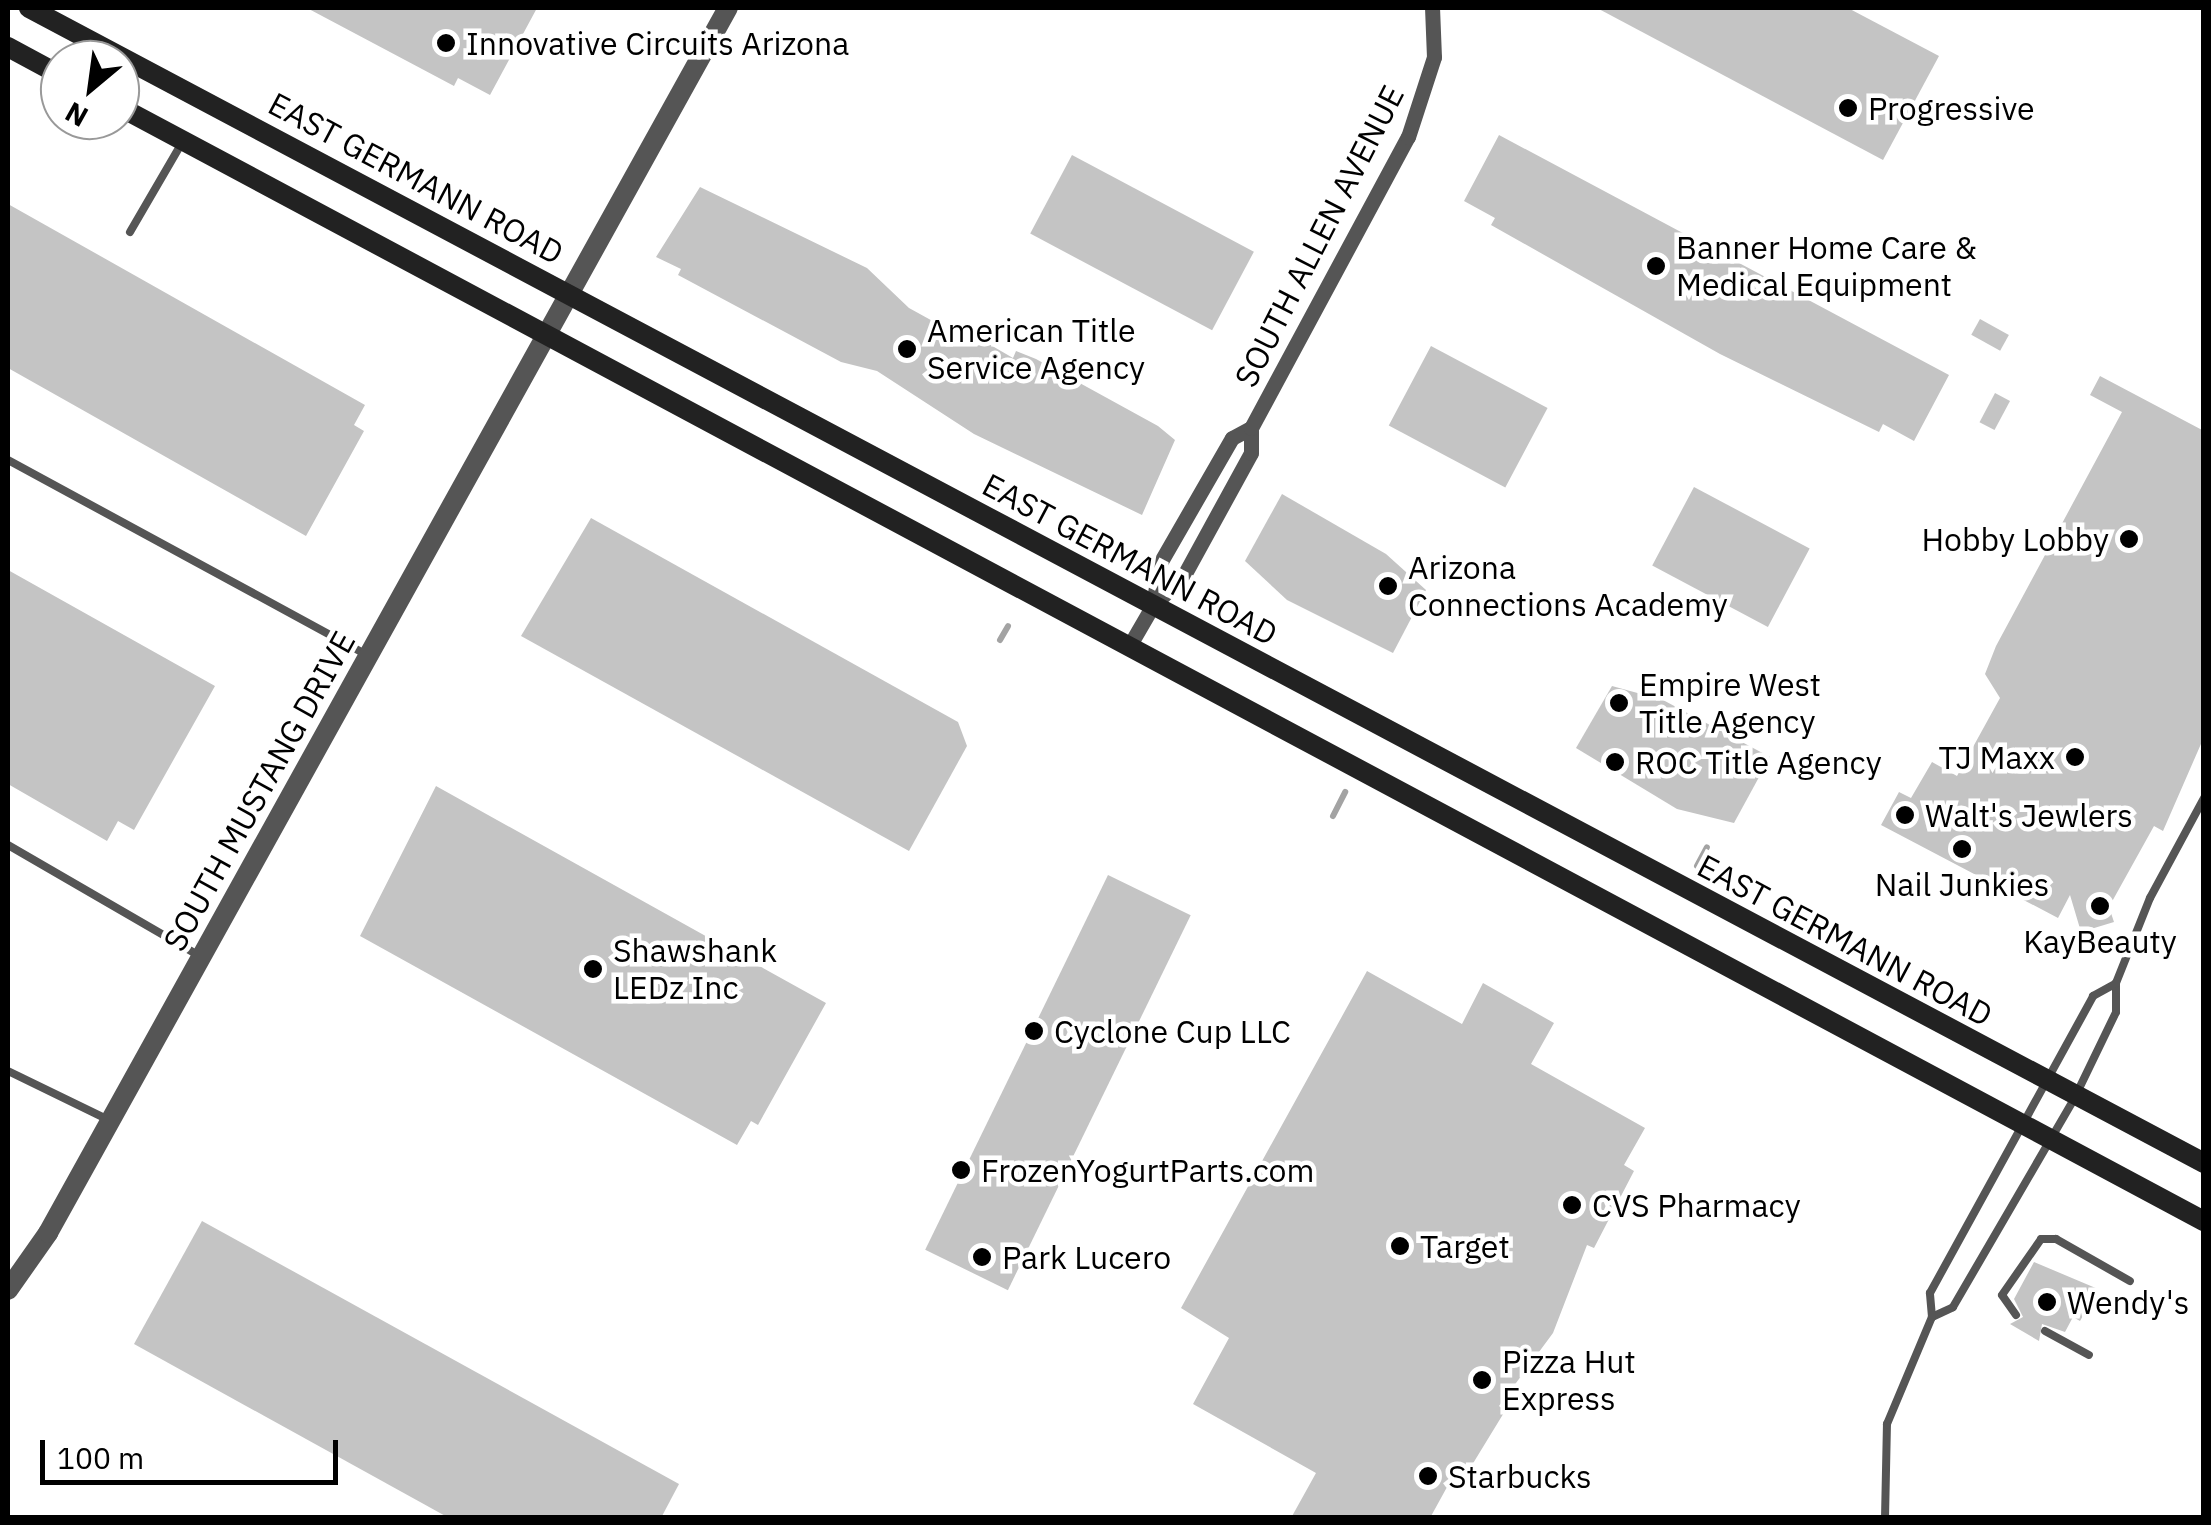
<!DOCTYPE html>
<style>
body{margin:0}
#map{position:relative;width:2211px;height:1525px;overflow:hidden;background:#fff;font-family:"IBM Plex Sans",sans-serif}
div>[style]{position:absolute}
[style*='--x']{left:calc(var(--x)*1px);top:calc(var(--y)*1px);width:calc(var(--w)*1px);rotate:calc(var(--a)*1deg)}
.stream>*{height:6px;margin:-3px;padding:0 3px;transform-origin:3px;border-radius:3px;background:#a3a3a3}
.building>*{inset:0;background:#c4c4c4;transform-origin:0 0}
.service>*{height:8px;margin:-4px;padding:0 4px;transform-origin:4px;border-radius:4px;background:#555}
.minor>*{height:15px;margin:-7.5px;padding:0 7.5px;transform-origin:7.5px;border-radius:7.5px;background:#555}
.tertiary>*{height:20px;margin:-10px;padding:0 10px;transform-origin:10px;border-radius:10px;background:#555}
.secondary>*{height:20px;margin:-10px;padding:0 10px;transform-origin:10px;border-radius:10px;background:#222}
.dots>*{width:28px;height:28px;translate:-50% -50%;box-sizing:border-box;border:5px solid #fff;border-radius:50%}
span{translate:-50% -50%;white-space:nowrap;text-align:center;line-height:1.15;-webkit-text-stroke:9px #fff;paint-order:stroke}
.poi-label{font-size:32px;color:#000}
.left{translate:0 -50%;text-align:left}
.right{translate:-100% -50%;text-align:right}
.street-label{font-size:32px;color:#000}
.frame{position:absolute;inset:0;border:10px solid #000;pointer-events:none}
.north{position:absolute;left:40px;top:40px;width:100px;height:100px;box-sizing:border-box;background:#fff;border:2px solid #999;border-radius:50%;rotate:209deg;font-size:28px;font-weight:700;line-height:40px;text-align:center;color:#000}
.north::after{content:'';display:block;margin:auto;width:35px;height:45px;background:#000;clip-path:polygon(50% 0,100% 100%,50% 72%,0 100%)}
.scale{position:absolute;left:40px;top:1440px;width:298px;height:45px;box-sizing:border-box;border:5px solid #000;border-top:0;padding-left:12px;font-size:30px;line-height:35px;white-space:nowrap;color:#000;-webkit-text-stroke:8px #fff;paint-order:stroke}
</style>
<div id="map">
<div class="stream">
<i style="--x:1000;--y:640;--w:16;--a:-60"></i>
<i style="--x:1333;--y:816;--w:27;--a:-63"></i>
<i style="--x:1697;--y:866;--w:21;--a:-62"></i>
</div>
<div class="building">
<i style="clip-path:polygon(307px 8px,537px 8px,490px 95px,458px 78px,454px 86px)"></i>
<i style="clip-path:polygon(1597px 8px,1848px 8px,1939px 56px,1883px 160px)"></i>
<i style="clip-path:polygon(1499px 135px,1949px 375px,1914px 441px,1883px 424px,1879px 432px,1720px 354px,1491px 225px,1495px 218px,1464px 201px)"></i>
<i style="left:1072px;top:155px;width:206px;height:89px;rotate:28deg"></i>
<i style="clip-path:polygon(700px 187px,867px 268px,909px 308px,978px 346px,982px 340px,1013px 358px,1016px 351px,1036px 359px,1158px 426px,1175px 440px,1142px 515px,974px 434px,877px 371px,841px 362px,678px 275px,681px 269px,656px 257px)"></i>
<i style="clip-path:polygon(8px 204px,365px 405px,354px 425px,364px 431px,306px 536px,8px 368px)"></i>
<i style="left:1980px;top:319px;width:33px;height:18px;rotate:29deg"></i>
<i style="left:1431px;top:346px;width:132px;height:90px;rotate:28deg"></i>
<i style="clip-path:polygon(2100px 376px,2204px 431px,2204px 737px,2163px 831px,2154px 826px,2109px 907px,2114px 922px,2081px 932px,2070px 895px,2058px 918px,1881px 825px,1899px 792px,1911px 798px,1932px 762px,1957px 776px,2000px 698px,1985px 674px,1996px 646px,2122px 412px,2090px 395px)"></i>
<i style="left:1995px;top:393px;width:17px;height:33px;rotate:28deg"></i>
<i style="left:1694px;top:487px;width:131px;height:89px;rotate:28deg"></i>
<i style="clip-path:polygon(1282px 494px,1386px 554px,1426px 590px,1393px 653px,1287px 600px,1245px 561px)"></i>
<i style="clip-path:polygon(591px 518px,958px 722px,967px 746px,909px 851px,521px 636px)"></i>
<i style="clip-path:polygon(8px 570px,215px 686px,134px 830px,118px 821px,107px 841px,8px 784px)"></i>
<i style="clip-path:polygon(1612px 686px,1663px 700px,1770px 757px,1734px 823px,1677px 809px,1576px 748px)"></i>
<i style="clip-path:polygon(436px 786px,826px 1003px,758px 1125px,751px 1121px,737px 1145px,360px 936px)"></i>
<i style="left:1108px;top:875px;width:92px;height:417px;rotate:26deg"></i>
<i style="clip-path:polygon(1367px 971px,1462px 1024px,1483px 983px,1554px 1023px,1531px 1064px,1645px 1128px,1624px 1165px,1634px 1171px,1594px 1248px,1587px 1245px,1553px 1333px,1499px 1406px,1505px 1411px,1461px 1483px,1452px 1478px,1430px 1518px,1291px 1518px,1316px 1473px,1193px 1404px,1229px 1338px,1181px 1308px)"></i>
<i style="clip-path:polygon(202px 1221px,679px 1484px,661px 1518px,449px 1518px,134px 1344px)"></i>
<i style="clip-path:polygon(2034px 1262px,2098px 1289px,2080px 1321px,2073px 1317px,2065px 1332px,2042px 1324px,2039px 1341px,2010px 1324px,2023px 1317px,2014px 1299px)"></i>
</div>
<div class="service">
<i style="--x:130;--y:232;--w:105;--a:-59.8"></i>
<i style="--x:8;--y:460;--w:409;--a:28.5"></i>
<i style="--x:8;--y:845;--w:220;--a:30.1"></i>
<i style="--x:8;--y:1071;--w:110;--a:25.9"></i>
<i style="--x:2016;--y:1315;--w:24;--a:-125"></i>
<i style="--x:2002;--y:1295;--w:68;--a:-55.1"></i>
<i style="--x:2041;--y:1239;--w:15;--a:0"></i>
<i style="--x:2056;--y:1239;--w:85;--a:29.6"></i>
<i style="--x:1932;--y:1317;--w:23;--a:-25"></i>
<i style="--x:1953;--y:1307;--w:243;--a:-59.8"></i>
<i style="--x:2075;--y:1097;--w:94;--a:-64.2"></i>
<i style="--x:2116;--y:1012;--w:29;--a:-90"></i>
<i style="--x:2116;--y:983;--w:92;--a:-68.2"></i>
<i style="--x:2150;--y:898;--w:114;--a:-61.6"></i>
<i style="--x:2045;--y:1331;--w:50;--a:28.6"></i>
<i style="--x:1885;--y:1518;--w:94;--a:-88.8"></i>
<i style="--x:1887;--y:1424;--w:116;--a:-67.2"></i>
<i style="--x:1932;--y:1317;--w:24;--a:-95"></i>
<i style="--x:1930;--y:1293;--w:339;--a:-61.2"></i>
<i style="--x:2093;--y:996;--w:26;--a:-29"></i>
</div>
<div class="minor">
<i style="--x:1153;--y:605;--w:43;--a:-80.5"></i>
<i style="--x:1160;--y:563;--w:144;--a:-60.1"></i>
<i style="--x:1232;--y:438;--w:21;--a:-28"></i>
<i style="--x:1131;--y:643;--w:44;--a:-59.9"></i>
<i style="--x:1153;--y:605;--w:41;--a:-43"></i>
<i style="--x:1183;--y:577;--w:141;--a:-61.3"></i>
<i style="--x:1251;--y:453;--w:25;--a:-90"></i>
<i style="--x:1251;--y:428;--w:331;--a:-61.7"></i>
<i style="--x:1408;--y:137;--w:84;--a:-72"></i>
<i style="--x:1434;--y:57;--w:49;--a:-92.3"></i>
</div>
<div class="tertiary">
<i style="--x:8;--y:1290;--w:70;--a:-54.9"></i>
<i style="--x:48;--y:1233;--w:1401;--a:-60.97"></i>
</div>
<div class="secondary">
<i style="--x:29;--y:8;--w:2463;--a:27.97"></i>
<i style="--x:8;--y:47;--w:59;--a:28.3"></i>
<i style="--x:120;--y:107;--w:2363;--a:28.13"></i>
</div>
<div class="dots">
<i style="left:446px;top:43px;background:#000"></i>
<i style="left:1848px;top:108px;background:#000"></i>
<i style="left:1656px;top:266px;background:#000"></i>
<i style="left:907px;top:349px;background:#000"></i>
<i style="left:2129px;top:539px;background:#000"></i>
<i style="left:1388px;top:586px;background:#000"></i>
<i style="left:1619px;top:703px;background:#000"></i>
<i style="left:2075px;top:757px;background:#000"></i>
<i style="left:1615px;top:762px;background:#000"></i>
<i style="left:1905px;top:815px;background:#000"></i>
<i style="left:1962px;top:849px;background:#000"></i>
<i style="left:2100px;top:906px;background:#000"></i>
<i style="left:593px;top:969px;background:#000"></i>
<i style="left:1034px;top:1031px;background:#000"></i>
<i style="left:961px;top:1170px;background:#000"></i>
<i style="left:1572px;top:1205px;background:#000"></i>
<i style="left:1400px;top:1246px;background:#000"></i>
<i style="left:982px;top:1257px;background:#000"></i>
<i style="left:2047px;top:1302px;background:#000"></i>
<i style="left:1482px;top:1380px;background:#000"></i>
<i style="left:1428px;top:1476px;background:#000"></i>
</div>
<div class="poi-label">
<span class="left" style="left:466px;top:43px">Innovative Circuits Arizona</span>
<span class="left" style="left:1868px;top:108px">Progressive</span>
<span class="left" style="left:1676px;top:266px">Banner Home Care &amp;<br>Medical Equipment</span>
<span class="left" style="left:927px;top:349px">American Title<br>Service Agency</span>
<span class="right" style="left:2109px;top:539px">Hobby Lobby</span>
<span class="left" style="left:1408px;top:586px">Arizona<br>Connections Academy</span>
<span class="left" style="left:1639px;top:703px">Empire West<br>Title Agency</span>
<span class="right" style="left:2055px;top:757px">TJ Maxx</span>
<span class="left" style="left:1635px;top:762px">ROC Title Agency</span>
<span class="left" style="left:1925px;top:815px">Walt's Jewlers</span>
<span style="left:1962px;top:884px">Nail Junkies</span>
<span style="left:2100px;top:941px">KayBeauty</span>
<span class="left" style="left:613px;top:969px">Shawshank<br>LEDz Inc</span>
<span class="left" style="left:1054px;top:1031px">Cyclone Cup LLC</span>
<span class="left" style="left:981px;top:1170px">FrozenYogurtParts.com</span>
<span class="left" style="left:1592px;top:1205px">CVS Pharmacy</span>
<span class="left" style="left:1420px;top:1246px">Target</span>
<span class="left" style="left:1002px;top:1257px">Park Lucero</span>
<span class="left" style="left:2067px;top:1302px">Wendy's</span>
<span class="left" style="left:1502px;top:1380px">Pizza Hut<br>Express</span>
<span class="left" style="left:1448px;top:1476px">Starbucks</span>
</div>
<div class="street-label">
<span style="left:416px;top:178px;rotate:28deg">EAST GERMANN ROAD</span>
<span style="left:1319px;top:236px;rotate:-63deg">SOUTH ALLEN AVENUE</span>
<span style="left:1130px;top:559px;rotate:28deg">EAST GERMANN ROAD</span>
<span style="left:259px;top:791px;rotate:-61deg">SOUTH MUSTANG DRIVE</span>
<span style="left:1845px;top:940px;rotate:28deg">EAST GERMANN ROAD</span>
</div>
<div class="frame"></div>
<div class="north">N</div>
<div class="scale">100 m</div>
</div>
